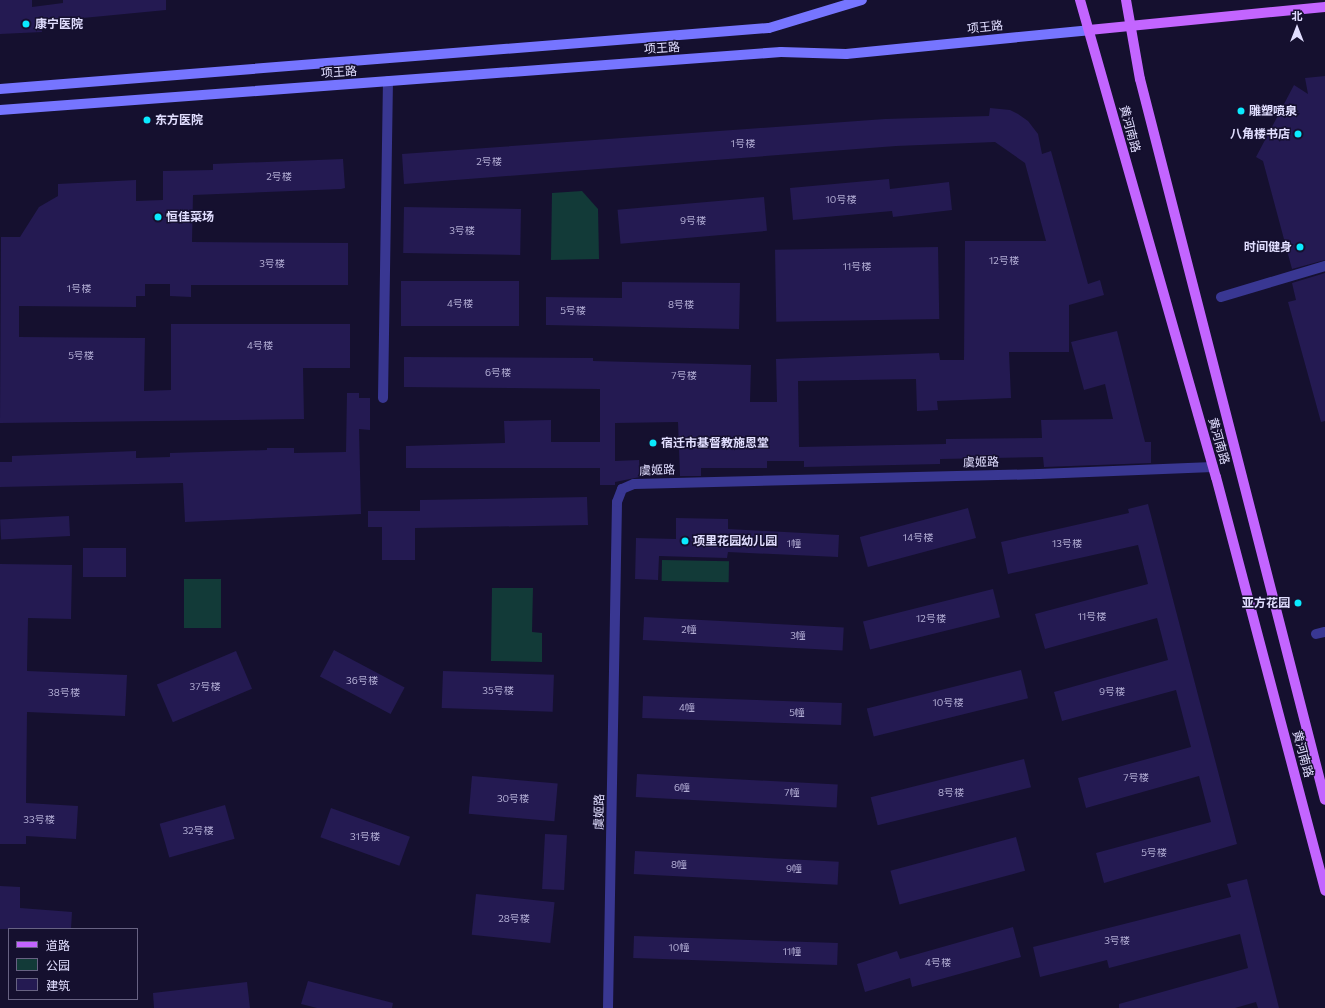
<!DOCTYPE html>
<meta charset="utf-8">
<style>
body{margin:0}
#map{position:relative;width:1325px;height:1008px;overflow:hidden;background:#15102f;font-family:Commissioner,"Noto Sans SC",sans-serif}
div>[style]{position:absolute}
[style*='--x']{left:calc(var(--x)*1px);top:calc(var(--y)*1px);width:calc(var(--w)*1px);rotate:calc(var(--a)*1deg)}
.green>*{inset:0;background:#123a38;transform-origin:0 0}
.building>*{inset:0;background:#241a52;transform-origin:0 0}
.street>*{height:10px;margin:-5px;padding:0 5px;transform-origin:5px;border-radius:5px;background:#393792}
.secondary>*{height:10px;margin:-5px;padding:0 5px;transform-origin:5px;border-radius:5px;background:#7675ff}
.primary>*{height:10px;margin:-5px;padding:0 5px;transform-origin:5px;border-radius:5px;background:#c365ff}
.dots>*{width:11px;height:11px;translate:-50% -50%;box-sizing:border-box;border:2px solid #15102f;border-radius:50%}
span{translate:-50% -50%;white-space:nowrap;text-align:center;line-height:1.15;-webkit-text-stroke:3px #15102f;paint-order:stroke}
.number-label{font-size:10px;color:#b2add4}
.number-label span{-webkit-text-stroke-width:0}
.poi-label{font-size:12px;color:#e1deff;font-weight:700}
.left{translate:0 -50%;text-align:left}
.right{translate:-100% -50%;text-align:right}
.street-label{font-size:12px;color:#e1deff}
.legend{position:absolute;left:8px;top:928px;width:130px;height:72px;box-sizing:border-box;background:#15102f;border:1px solid #676282;margin:0;padding:5px 7px;list-style:none;font-size:12px;color:#e1deff}
.legend li{display:flex;align-items:center;gap:8px;height:20px}
.legend b{width:20px;border:1px solid #676282}
.north{position:absolute;left:1277px;top:8px;width:40px;height:40px;-webkit-text-stroke:3px #15102f;paint-order:stroke;rotate:0deg;font-size:11px;font-weight:700;line-height:16px;text-align:center;color:#e1deff}
.north::after{content:'';display:block;margin:auto;width:14px;height:18px;background:#e1deff;clip-path:polygon(50% 0,100% 100%,50% 72%,0 100%)}
</style>
<div id="map">
<div class="green">
<i style="clip-path:polygon(582px 191px,598px 209px,599px 259px,551px 260px,552px 193px)"></i>
<i style="left:662px;top:560px;width:67px;height:21px;rotate:1deg"></i>
<i style="left:184px;top:579px;width:37px;height:49px"></i>
<i style="clip-path:polygon(492px 588px,533px 588px,532px 632px,542px 633px,542px 662px,491px 661px)"></i>
</div>
<div class="building">
<i style="clip-path:polygon(0 0,32px 0,32px 7px,63px 3px,63px 0,166px 0,166px 10px,41px 22px,42px 32px,0 34px)"></i>
<i style="clip-path:polygon(1325px 76px,1325px 260px,1292px 269px,1263px 161px,1256px 157px,1294px 85px,1308px 94px,1305px 78px)"></i>
<i style="clip-path:polygon(990px 108px,1010px 110px,1018px 114px,1028px 121px,1038px 134px,1042px 154px,1051px 151px,1088px 284px,1100px 280px,1104px 295px,1069px 305px,1069px 352px,1009px 352px,1011px 398px,937px 401px,938px 410px,917px 411px,916px 379px,798px 381px,799px 447px,946px 444px,946px 439px,1042px 438px,1041px 420px,1113px 419px,1105px 384px,1084px 390px,1071px 342px,1117px 331px,1145px 442px,1151px 442px,1151px 463px,1044px 467px,1043px 457px,940px 459px,940px 464px,804px 467px,804px 461px,767px 461px,767px 468px,701px 468px,701px 476px,680px 476px,678px 422px,615px 423px,615px 461px,639px 460px,640px 477px,615px 482px,615px 485px,600px 485px,600px 468px,406px 468px,406px 446px,505px 443px,504px 421px,551px 420px,551px 442px,600px 442px,600px 389px,404px 387px,404px 357px,593px 358px,593px 361px,751px 365px,750px 402px,777px 402px,776px 359px,939px 353px,940px 360px,964px 360px,965px 241px,1046px 241px,1025px 163px,995px 142px,896px 146px,404px 184px,402px 154px,885px 119px,989px 116px)"></i>
<i style="clip-path:polygon(343px 159px,345px 188px,341px 189px,193px 195px,192px 242px,348px 243px,348px 285px,191px 285px,191px 297px,170px 296px,170px 284px,145px 284px,145px 296px,136px 296px,136px 307px,19px 306px,19px 337px,145px 338px,144px 391px,171px 390px,171px 324px,350px 324px,350px 368px,303px 368px,304px 419px,0 423px,1px 237px,20px 237px,39px 207px,58px 196px,58px 184px,136px 180px,136px 201px,163px 200px,163px 171px,213px 170px,213px 164px)"></i>
<i style="clip-path:polygon(889px 179px,890px 189px,949px 182px,952px 210px,893px 217px,892px 211px,793px 220px,790px 188px)"></i>
<i style="left:764px;top:197px;width:34px;height:147px;rotate:85deg"></i>
<i style="left:404px;top:207px;width:117px;height:46px;rotate:1deg"></i>
<i style="left:938px;top:247px;width:72px;height:163px;rotate:89deg"></i>
<i style="clip-path:polygon(1325px 273px,1325px 421px,1321px 422px,1288px 302px,1296px 300px,1292px 283px)"></i>
<i style="left:401px;top:281px;width:118px;height:45px"></i>
<i style="clip-path:polygon(622px 282px,740px 283px,739px 329px,546px 325px,546px 297px,622px 298px)"></i>
<i style="clip-path:polygon(347px 393px,359px 393px,359px 398px,370px 398px,370px 430px,359px 429px,361px 514px,185px 522px,183px 483px,0 487px,0 462px,12px 462px,12px 456px,136px 451px,136px 458px,170px 457px,170px 453px,267px 450px,267px 448px,294px 448px,294px 453px,346px 452px)"></i>
<i style="clip-path:polygon(587px 497px,588px 525px,415px 528px,415px 560px,382px 560px,382px 527px,368px 527px,368px 511px,420px 511px,420px 500px)"></i>
<i style="clip-path:polygon(1148px 504px,1237px 844px,1104px 883px,1096px 853px,1211px 822px,1199px 776px,1086px 808px,1078px 778px,1191px 747px,1176px 690px,1062px 721px,1054px 692px,1168px 660px,1157px 618px,1045px 649px,1035px 614px,1148px 584px,1138px 545px,1008px 574px,1001px 542px,1129px 513px,1128px 509px)"></i>
<i style="left:968px;top:508px;width:31px;height:112px;rotate:75deg"></i>
<i style="left:69px;top:516px;width:20px;height:69px;rotate:87deg"></i>
<i style="clip-path:polygon(676px 518px,728px 519px,728px 529px,839px 535px,838px 557px,728px 552px,727px 558px,659px 556px,658px 580px,635px 579px,636px 538px,676px 539px)"></i>
<i style="left:83px;top:548px;width:43px;height:29px"></i>
<i style="clip-path:polygon(0 564px,72px 565px,71px 619px,28px 618px,27px 671px,127px 675px,125px 716px,27px 712px,26px 803px,78px 806px,76px 839px,26px 836px,26px 844px,0 844px)"></i>
<i style="left:993px;top:589px;width:29px;height:134px;rotate:76deg"></i>
<i style="left:644px;top:617px;width:200px;height:23px;rotate:3deg"></i>
<i style="left:334px;top:650px;width:80px;height:30px;rotate:28deg"></i>
<i style="left:236px;top:651px;width:41px;height:86px;rotate:67deg"></i>
<i style="left:1021px;top:670px;width:29px;height:159px;rotate:76deg"></i>
<i style="left:443px;top:671px;width:111px;height:37px;rotate:2deg"></i>
<i style="left:643px;top:696px;width:199px;height:22px;rotate:2deg"></i>
<i style="left:1024px;top:759px;width:29px;height:158px;rotate:76deg"></i>
<i style="left:637px;top:774px;width:201px;height:23px;rotate:3deg"></i>
<i style="left:472px;top:776px;width:86px;height:38px;rotate:5deg"></i>
<i style="left:225px;top:805px;width:35px;height:68px;rotate:74deg"></i>
<i style="left:331px;top:808px;width:84px;height:31px;rotate:20deg"></i>
<i style="left:545px;top:834px;width:22px;height:55px;rotate:3deg"></i>
<i style="left:1016px;top:837px;width:35px;height:130px;rotate:75deg"></i>
<i style="left:635px;top:851px;width:204px;height:23px;rotate:3deg"></i>
<i style="clip-path:polygon(1247px 879px,1279px 1008px,1258px 1008px,1256px 1002px,1235px 1008px,1119px 1008px,1119px 1004px,1248px 968px,1240px 934px,1109px 968px,1107px 960px,1040px 977px,1033px 947px,1231px 897px,1227px 884px)"></i>
<i style="clip-path:polygon(0 886px,20px 887px,20px 908px,72px 912px,71px 929px,0 929px)"></i>
<i style="left:476px;top:894px;width:79px;height:41px;rotate:6deg"></i>
<i style="clip-path:polygon(1013px 927px,1021px 957px,912px 987px,910px 978px,865px 992px,857px 964px,897px 951px,900px 959px)"></i>
<i style="left:634px;top:936px;width:204px;height:22px;rotate:2deg"></i>
<i style="clip-path:polygon(308px 981px,393px 1003px,392px 1008px,317px 1008px,301px 1004px)"></i>
<i style="clip-path:polygon(247px 982px,250px 1008px,154px 1008px,153px 993px)"></i>
</div>
<div class="street">
<i style="--x:1221;--y:297;--w:109;--a:-16.6"></i>
<i style="--x:383;--y:398;--w:317;--a:-89.1"></i>
<i style="--x:1316;--y:634;--w:9;--a:-13"></i>
<i style="--x:608;--y:1008;--w:506;--a:-88.98"></i>
<i style="--x:617;--y:502;--w:14;--a:-69"></i>
<i style="--x:622;--y:489;--w:13;--a:-23"></i>
<i style="--x:634;--y:484;--w:405;--a:-1.4"></i>
<i style="--x:1039;--y:474;--w:174;--a:-2.3"></i>
</div>
<div class="secondary">
<i style="--x:0;--y:89;--w:771;--a:-4.54"></i>
<i style="--x:769;--y:28;--w:97;--a:-16.8"></i>
<i style="--x:0;--y:110;--w:783;--a:-4.25"></i>
<i style="--x:781;--y:52;--w:65;--a:1.8"></i>
<i style="--x:846;--y:54;--w:244;--a:-5.6"></i>
</div>
<div class="primary">
<i style="--x:1080;--y:0;--w:496;--a:74.1"></i>
<i style="--x:1216;--y:477;--w:428;--a:75.2"></i>
<i style="--x:1126;--y:0;--w:80;--a:80"></i>
<i style="--x:1140;--y:79;--w:744;--a:75.61"></i>
<i style="--x:1089;--y:30;--w:237;--a:-5.6"></i>
</div>
<div class="dots">
<i style="left:26px;top:24px;background:#0aebff"></i>
<i style="left:1241px;top:111px;background:#0aebff"></i>
<i style="left:147px;top:120px;background:#0aebff"></i>
<i style="left:1298px;top:134px;background:#0aebff"></i>
<i style="left:158px;top:217px;background:#0aebff"></i>
<i style="left:1300px;top:247px;background:#0aebff"></i>
<i style="left:653px;top:443px;background:#0aebff"></i>
<i style="left:685px;top:541px;background:#0aebff"></i>
<i style="left:1298px;top:603px;background:#0aebff"></i>
</div>
<div class="number-label">
<span style="left:743px;top:144px">1号楼</span>
<span style="left:489px;top:162px">2号楼</span>
<span style="left:279px;top:177px">2号楼</span>
<span style="left:841px;top:200px">10号楼</span>
<span style="left:693px;top:221px">9号楼</span>
<span style="left:462px;top:231px">3号楼</span>
<span style="left:1004px;top:261px">12号楼</span>
<span style="left:272px;top:264px">3号楼</span>
<span style="left:857px;top:267px">11号楼</span>
<span style="left:79px;top:289px">1号楼</span>
<span style="left:460px;top:304px">4号楼</span>
<span style="left:681px;top:305px">8号楼</span>
<span style="left:573px;top:311px">5号楼</span>
<span style="left:260px;top:346px">4号楼</span>
<span style="left:81px;top:356px">5号楼</span>
<span style="left:498px;top:373px">6号楼</span>
<span style="left:684px;top:376px">7号楼</span>
<span style="left:918px;top:538px">14号楼</span>
<span style="left:794px;top:544px">1幢</span>
<span style="left:1067px;top:544px">13号楼</span>
<span style="left:1092px;top:617px">11号楼</span>
<span style="left:931px;top:619px">12号楼</span>
<span style="left:689px;top:630px">2幢</span>
<span style="left:798px;top:636px">3幢</span>
<span style="left:362px;top:681px">36号楼</span>
<span style="left:205px;top:687px">37号楼</span>
<span style="left:498px;top:691px">35号楼</span>
<span style="left:1112px;top:692px">9号楼</span>
<span style="left:64px;top:693px">38号楼</span>
<span style="left:948px;top:703px">10号楼</span>
<span style="left:687px;top:708px">4幢</span>
<span style="left:797px;top:713px">5幢</span>
<span style="left:1136px;top:778px">7号楼</span>
<span style="left:682px;top:788px">6幢</span>
<span style="left:792px;top:793px">7幢</span>
<span style="left:951px;top:793px">8号楼</span>
<span style="left:513px;top:799px">30号楼</span>
<span style="left:39px;top:820px">33号楼</span>
<span style="left:198px;top:831px">32号楼</span>
<span style="left:365px;top:837px">31号楼</span>
<span style="left:1154px;top:853px">5号楼</span>
<span style="left:679px;top:865px">8幢</span>
<span style="left:794px;top:869px">9幢</span>
<span style="left:514px;top:919px">28号楼</span>
<span style="left:1117px;top:941px">3号楼</span>
<span style="left:679px;top:948px">10幢</span>
<span style="left:792px;top:952px">11幢</span>
<span style="left:938px;top:963px">4号楼</span>
</div>
<div class="poi-label">
<span class="left" style="left:35px;top:24px">康宁医院</span>
<span class="left" style="left:1249px;top:111px">雕塑喷泉</span>
<span class="left" style="left:155px;top:120px">东方医院</span>
<span class="right" style="left:1290px;top:134px">八角楼书店</span>
<span class="left" style="left:166px;top:217px">恒佳菜场</span>
<span class="right" style="left:1292px;top:247px">时间健身</span>
<span class="left" style="left:661px;top:443px">宿迁市基督教施恩堂</span>
<span class="left" style="left:693px;top:541px">项里花园幼儿园</span>
<span class="right" style="left:1290px;top:603px">亚方花园</span>
</div>
<div class="street-label">
<span style="left:985px;top:27px;rotate:-6deg">项王路</span>
<span style="left:662px;top:48px;rotate:-4deg">项王路</span>
<span style="left:339px;top:72px;rotate:-4deg">项王路</span>
<span style="left:1130px;top:129px;rotate:75deg">黄河南路</span>
<span style="left:1219px;top:441px;rotate:74deg">黄河南路</span>
<span style="left:981px;top:462px;rotate:-1deg">虞姬路</span>
<span style="left:657px;top:470px;rotate:-2deg">虞姬路</span>
<span style="left:1303px;top:754px;rotate:75deg">黄河南路</span>
<span style="left:599px;top:812px;rotate:-89deg">虞姬路</span>
</div>
<ul class="legend">
<li><b style="height:5px;background:#c365ff"></b>道路</li>
<li><b style="height:11px;background:#123a38"></b>公园</li>
<li><b style="height:11px;background:#241a52"></b>建筑</li>
</ul>
<div class="north">北</div>
</div>
